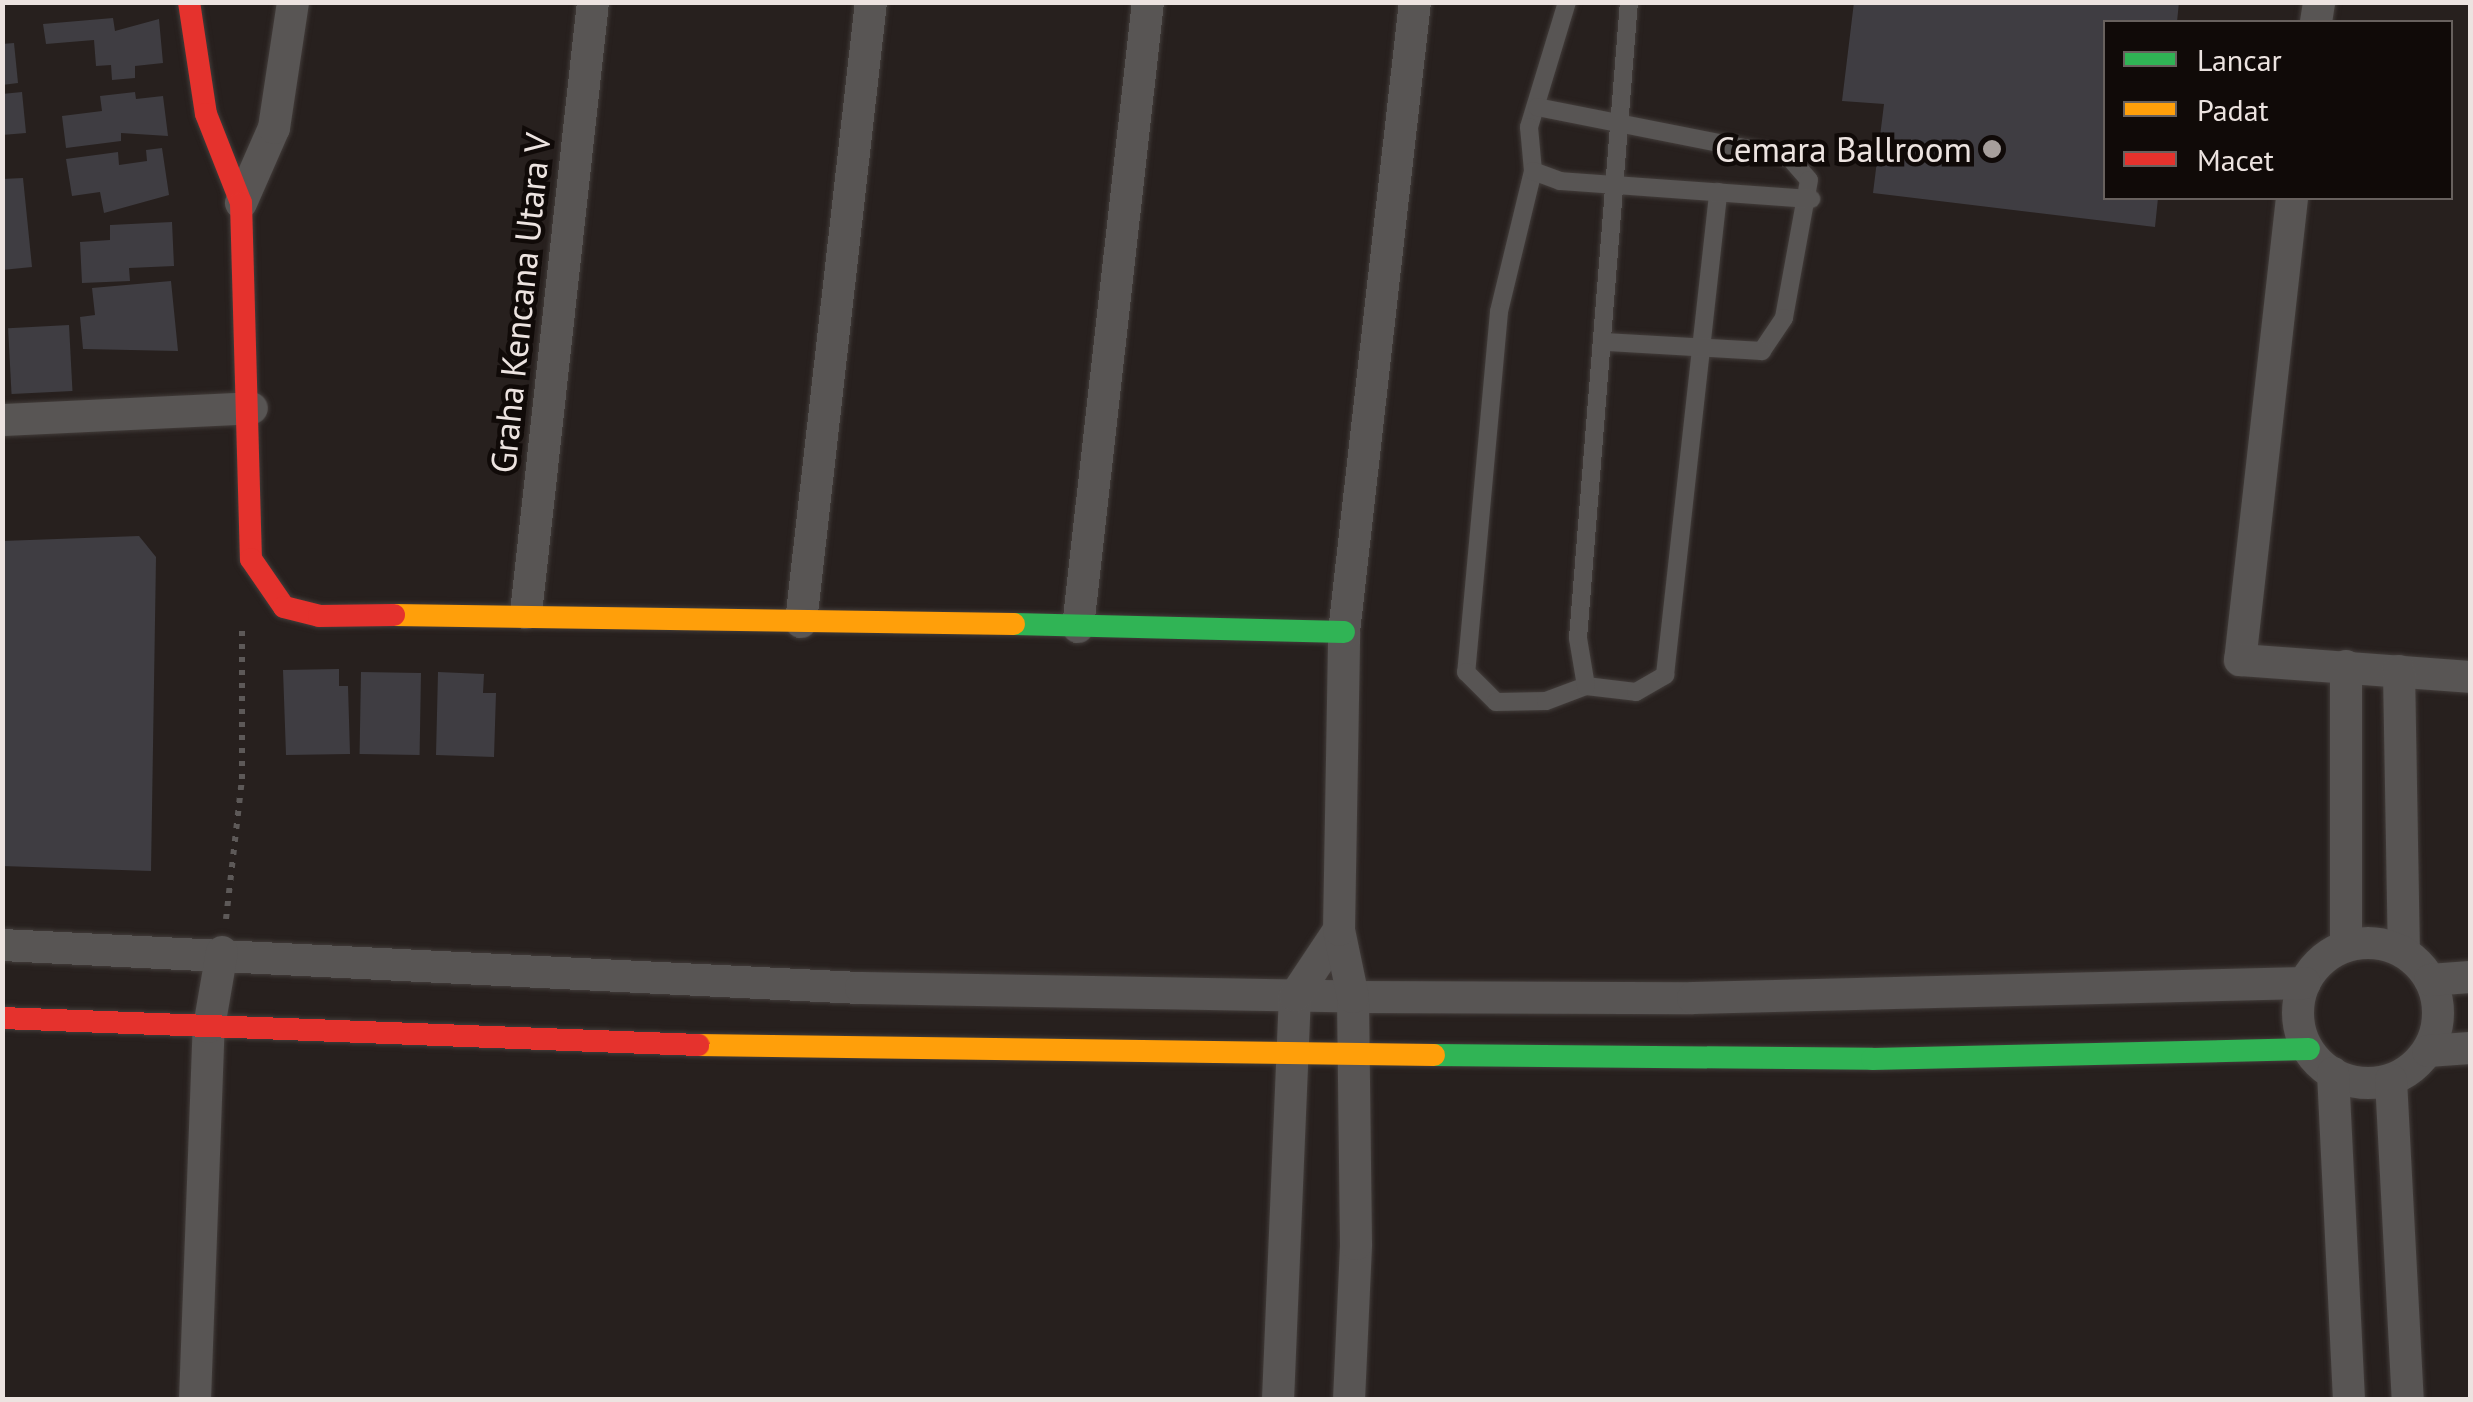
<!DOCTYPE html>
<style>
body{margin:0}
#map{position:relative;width:2473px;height:1402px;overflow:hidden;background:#27201e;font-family:"PT Sans",sans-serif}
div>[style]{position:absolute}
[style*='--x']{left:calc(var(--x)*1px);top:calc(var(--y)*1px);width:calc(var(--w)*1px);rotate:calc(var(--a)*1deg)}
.building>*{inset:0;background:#3f3d42;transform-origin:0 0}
.path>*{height:6px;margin-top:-3px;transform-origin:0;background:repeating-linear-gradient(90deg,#5d5958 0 5px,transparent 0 13px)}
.roads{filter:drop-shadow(0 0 2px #423c3a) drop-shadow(0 0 2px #423c3a)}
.lane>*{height:18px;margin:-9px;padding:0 9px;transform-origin:9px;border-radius:9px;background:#585554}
.street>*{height:32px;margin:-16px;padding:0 16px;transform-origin:16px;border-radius:16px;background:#585554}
.street>.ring{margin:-16px;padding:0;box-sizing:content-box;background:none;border:32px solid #585554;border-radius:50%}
.fast>*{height:22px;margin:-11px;padding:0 11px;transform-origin:11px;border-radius:11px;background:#30b455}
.slow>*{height:22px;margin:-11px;padding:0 11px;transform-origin:11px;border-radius:11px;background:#ff9f0a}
.jam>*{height:22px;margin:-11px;padding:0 11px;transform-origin:11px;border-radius:11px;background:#e5322d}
.dots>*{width:28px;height:28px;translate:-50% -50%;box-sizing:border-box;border:5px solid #100a08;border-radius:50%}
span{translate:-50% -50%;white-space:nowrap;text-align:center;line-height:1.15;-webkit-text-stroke:9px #100a08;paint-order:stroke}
.poi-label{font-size:35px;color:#ece3e0}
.right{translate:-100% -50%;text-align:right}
.street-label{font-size:35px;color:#ece3e0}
.frame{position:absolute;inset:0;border:5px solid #ece3e0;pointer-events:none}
.legend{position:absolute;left:2103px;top:20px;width:350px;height:180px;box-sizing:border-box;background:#100a08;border:2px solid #68615e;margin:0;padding:12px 18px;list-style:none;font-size:30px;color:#ece3e0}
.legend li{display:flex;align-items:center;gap:20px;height:50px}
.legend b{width:50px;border:2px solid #68615e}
</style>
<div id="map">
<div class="building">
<i style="clip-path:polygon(1854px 2px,2179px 2px,2177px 22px,2106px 22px,2106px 198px,2158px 198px,2155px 227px,1873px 193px,1884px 104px,1842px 101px)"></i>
<i style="clip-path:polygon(113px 18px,115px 31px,159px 19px,163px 63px,135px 66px,135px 78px,112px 80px,111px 65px,96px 66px,94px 40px,46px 44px,43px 24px)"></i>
<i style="clip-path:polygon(14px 43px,18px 83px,2px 85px,2px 44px)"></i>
<i style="clip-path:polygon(22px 92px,26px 133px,2px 135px,2px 94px)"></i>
<i style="clip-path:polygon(135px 92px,136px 99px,163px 96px,168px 136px,121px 133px,121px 141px,66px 148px,62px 116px,102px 111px,100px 96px)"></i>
<i style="clip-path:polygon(162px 148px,169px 195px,104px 213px,100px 192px,72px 196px,66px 159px,118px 152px,119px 165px,147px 161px,146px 150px)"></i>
<i style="clip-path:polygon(23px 178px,32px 267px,2px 270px,2px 179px)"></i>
<i style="clip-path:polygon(172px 222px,174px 266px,129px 268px,130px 281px,82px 283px,80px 242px,110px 240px,110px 225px)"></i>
<i style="clip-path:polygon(171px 281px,178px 351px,83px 349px,80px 317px,95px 315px,92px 288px)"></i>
<i style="left:69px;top:325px;width:66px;height:61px;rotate:87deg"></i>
<i style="clip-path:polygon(139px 536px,156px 557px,151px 871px,2px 866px,2px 541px)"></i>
<i style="clip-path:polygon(339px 669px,339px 686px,348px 686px,350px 754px,286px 755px,283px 670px)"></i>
<i style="left:361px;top:672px;width:60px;height:82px;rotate:1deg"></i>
<i style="clip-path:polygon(438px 672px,484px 674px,483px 693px,496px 693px,494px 757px,436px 755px)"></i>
</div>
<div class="path">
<i style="--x:226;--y:919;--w:141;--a:-83.5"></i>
<i style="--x:242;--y:779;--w:156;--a:-90"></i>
</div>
<div class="roads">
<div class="lane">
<i style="--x:1567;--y:2;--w:131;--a:106.9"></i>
<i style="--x:1529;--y:127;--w:44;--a:84.8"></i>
<i style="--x:1533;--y:171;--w:145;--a:103.6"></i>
<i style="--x:1499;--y:312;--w:362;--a:95.2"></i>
<i style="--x:1466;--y:672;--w:42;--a:45"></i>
<i style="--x:1496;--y:702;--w:50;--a:-1.1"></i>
<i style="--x:1546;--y:701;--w:43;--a:-20.6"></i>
<i style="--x:1586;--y:686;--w:50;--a:6.8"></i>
<i style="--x:1636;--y:692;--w:34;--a:-30"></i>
<i style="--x:1665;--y:675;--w:486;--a:-83.7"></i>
<i style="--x:1537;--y:107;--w:257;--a:11.2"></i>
<i style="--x:1789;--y:157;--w:30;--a:49"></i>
<i style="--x:1809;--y:180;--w:140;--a:100.3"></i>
<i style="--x:1784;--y:318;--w:40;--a:124"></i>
<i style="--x:1762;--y:351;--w:158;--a:-176.7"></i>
<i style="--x:1533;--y:171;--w:29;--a:20"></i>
<i style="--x:1560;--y:181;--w:252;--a:4.1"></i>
<i style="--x:1586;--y:686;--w:49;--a:-99.5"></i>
<i style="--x:1578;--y:638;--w:638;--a:-85.42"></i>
</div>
<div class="street">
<i style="--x:2316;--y:22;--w:20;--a:-81"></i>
<i style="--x:2292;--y:198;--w:465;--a:96.4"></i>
<i style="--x:2240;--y:660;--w:231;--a:4.2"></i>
<i style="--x:241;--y:203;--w:82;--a:-66.3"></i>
<i style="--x:274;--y:128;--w:127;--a:-81.4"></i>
<i style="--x:2;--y:420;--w:250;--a:-2.7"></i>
<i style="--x:526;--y:613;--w:615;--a:-83.74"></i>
<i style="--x:801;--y:622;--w:624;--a:-83.56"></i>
<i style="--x:1078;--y:627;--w:629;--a:-83.61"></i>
<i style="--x:2399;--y:671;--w:281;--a:89"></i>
<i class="ring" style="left:2298px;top:943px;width:108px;height:108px"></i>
<i style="--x:2;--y:945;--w:860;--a:2.87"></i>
<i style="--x:861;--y:988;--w:492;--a:1"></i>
<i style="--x:1353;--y:997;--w:340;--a:0.2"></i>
<i style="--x:1693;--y:998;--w:612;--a:-1.4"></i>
<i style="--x:2346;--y:946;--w:280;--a:-90"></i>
<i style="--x:2430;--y:980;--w:40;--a:-4.3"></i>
<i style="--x:2428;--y:1051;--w:42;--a:-4.1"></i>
<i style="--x:2333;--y:1073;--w:327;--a:87.2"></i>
<i style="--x:2391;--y:1080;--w:320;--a:87"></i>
<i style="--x:195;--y:1400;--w:373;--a:-87.9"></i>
<i style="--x:209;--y:1027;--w:76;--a:-80.2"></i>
<i style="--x:1278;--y:1400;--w:404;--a:-87.6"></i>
<i style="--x:1295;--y:996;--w:79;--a:-56.3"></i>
<i style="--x:1349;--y:1400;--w:156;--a:-87.4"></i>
<i style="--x:1356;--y:1244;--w:247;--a:-90.7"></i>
<i style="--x:1353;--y:997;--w:68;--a:-101.8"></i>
<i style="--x:1339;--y:930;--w:298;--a:-89"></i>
<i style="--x:1344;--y:632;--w:634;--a:-83.57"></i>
</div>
<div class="fast">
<i style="--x:1014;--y:624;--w:330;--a:1.4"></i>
<i style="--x:1434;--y:1055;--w:438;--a:0.5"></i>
<i style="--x:1872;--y:1059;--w:437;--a:-1.3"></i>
</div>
<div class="slow">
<i style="--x:394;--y:615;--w:620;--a:0.83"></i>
<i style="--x:698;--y:1045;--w:736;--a:0.78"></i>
</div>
<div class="jam">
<i style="--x:189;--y:2;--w:113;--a:81.4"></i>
<i style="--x:206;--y:114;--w:96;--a:68.5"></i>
<i style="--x:241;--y:203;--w:356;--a:88.4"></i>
<i style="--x:251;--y:559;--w:58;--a:55.5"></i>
<i style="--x:284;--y:607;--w:36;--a:14"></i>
<i style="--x:319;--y:616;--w:75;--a:-0.8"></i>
<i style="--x:2;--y:1018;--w:697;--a:2.22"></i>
</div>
</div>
<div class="dots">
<i style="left:1992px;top:149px;background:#a79f9c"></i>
</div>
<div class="poi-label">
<span class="right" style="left:1972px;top:149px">Cemara Ballroom</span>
</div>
<div class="street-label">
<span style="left:520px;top:303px;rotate:-84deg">Graha Kencana Utara V</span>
</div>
<div class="frame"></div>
<ul class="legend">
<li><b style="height:12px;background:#30b455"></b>Lancar</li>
<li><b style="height:12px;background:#ff9f0a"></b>Padat</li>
<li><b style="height:12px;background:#e5322d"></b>Macet</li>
</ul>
</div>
